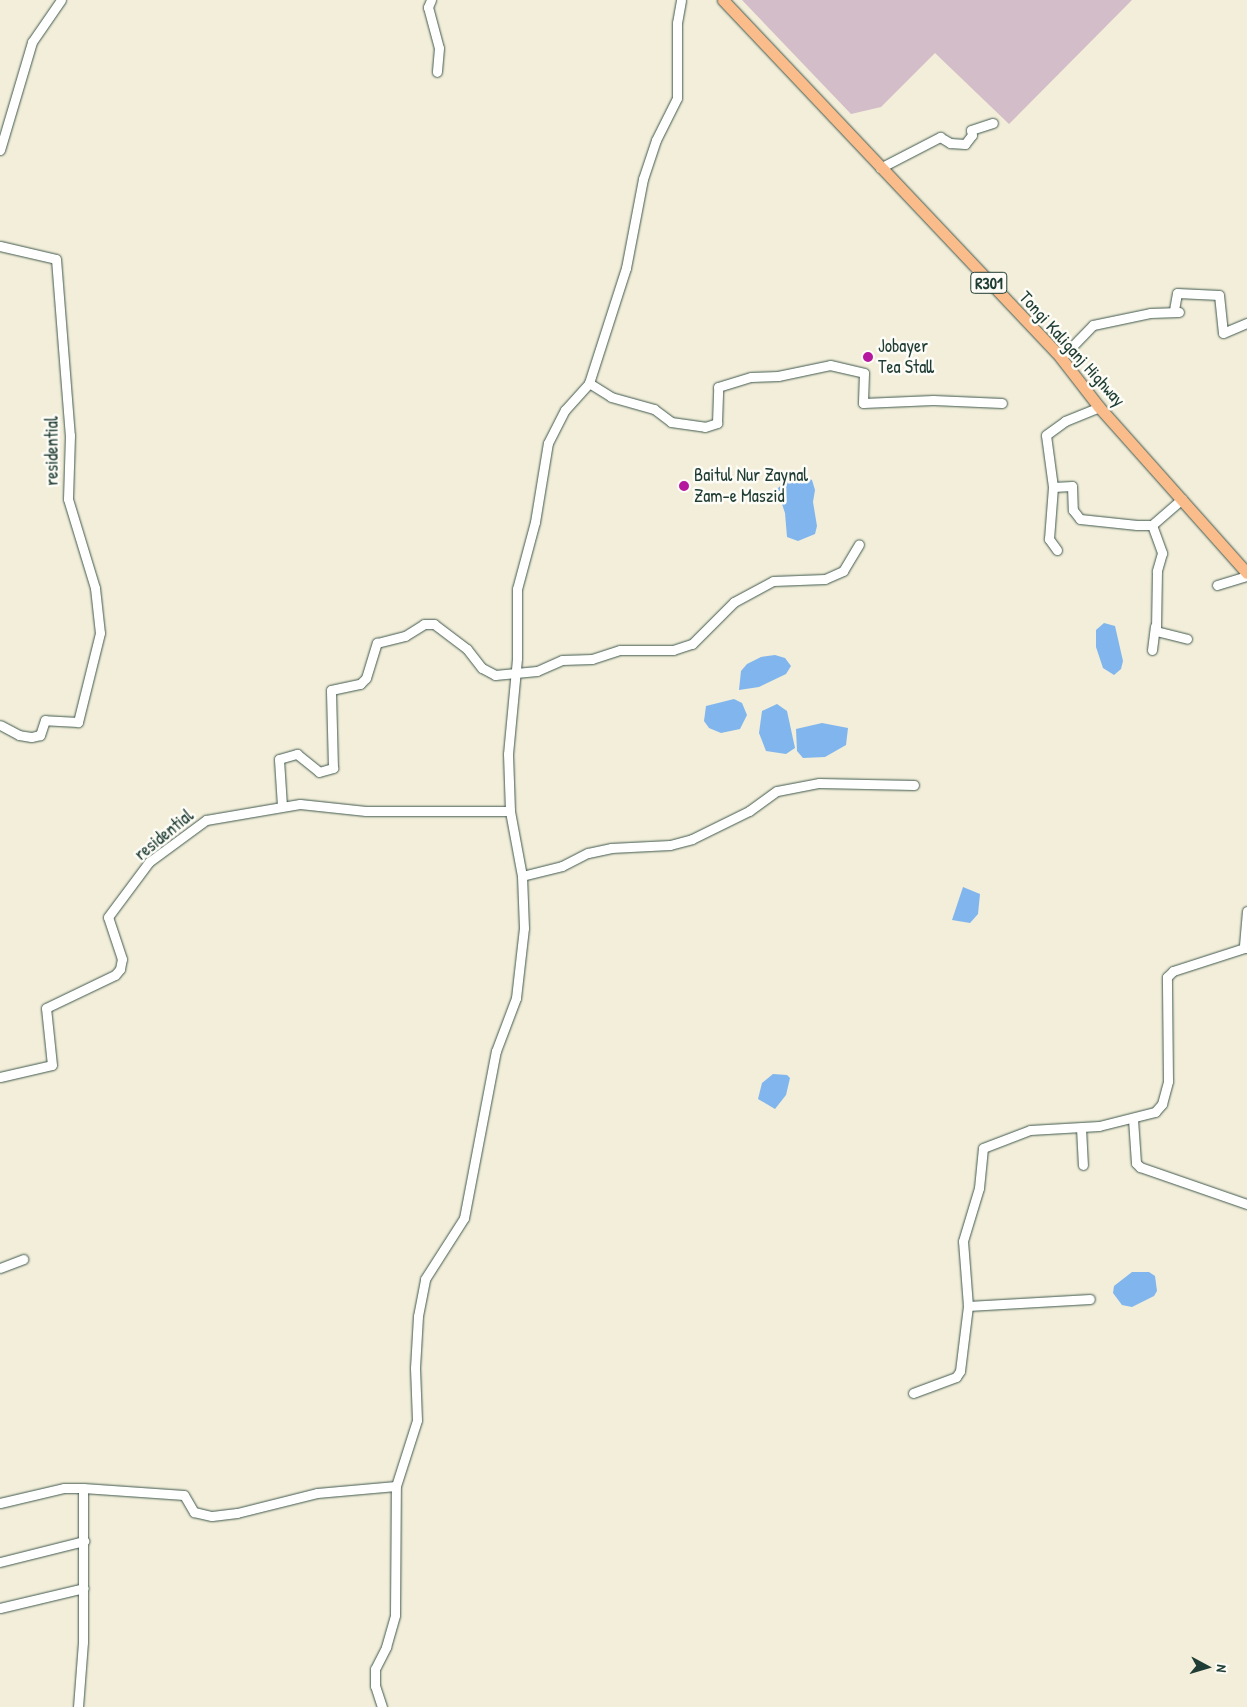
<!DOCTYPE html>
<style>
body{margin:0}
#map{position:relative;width:1247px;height:1707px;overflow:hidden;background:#f2eed9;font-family:"Patrick Hand",sans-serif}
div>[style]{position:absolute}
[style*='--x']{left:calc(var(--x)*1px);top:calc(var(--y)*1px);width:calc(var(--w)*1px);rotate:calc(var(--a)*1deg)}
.industrial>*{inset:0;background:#d2bdc8}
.water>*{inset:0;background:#80b5ee}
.roads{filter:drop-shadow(0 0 1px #3f584d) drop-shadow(0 0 1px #3f584d)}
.minor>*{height:9px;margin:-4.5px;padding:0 4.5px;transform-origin:4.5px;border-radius:4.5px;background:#fff}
.major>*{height:11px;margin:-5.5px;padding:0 5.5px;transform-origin:5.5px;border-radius:5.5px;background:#fabc8b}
.dots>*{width:14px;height:14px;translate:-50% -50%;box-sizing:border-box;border:2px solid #fdfcf7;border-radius:50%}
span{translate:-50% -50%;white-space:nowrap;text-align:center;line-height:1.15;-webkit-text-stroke:5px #fdfcf7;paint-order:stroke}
.shield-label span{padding:1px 4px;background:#fdfcf7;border:1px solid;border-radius:4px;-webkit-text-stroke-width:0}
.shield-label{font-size:16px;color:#1f3d34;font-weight:700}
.poi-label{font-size:18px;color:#1f3d34}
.left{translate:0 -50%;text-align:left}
.street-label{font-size:18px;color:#1f3d34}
.north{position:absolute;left:1182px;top:1642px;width:50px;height:50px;-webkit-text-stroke:4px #fdfcf7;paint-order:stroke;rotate:96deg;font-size:14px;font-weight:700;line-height:20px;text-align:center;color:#1f3d34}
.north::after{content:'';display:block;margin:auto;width:18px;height:22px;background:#1f3d34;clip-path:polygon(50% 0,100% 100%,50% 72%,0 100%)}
</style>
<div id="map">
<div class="industrial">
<i style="clip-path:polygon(742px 0,1132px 0,1009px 124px,935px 53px,881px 107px,851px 114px)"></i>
</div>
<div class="water">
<i style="clip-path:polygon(802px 475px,812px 480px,815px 490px,813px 502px,817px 526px,815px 534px,798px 541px,787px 537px,785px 513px,777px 489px,790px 477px)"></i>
<i style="clip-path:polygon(1104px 623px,1115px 626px,1123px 661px,1121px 669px,1114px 675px,1103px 668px,1096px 647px,1096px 630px)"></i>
<i style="clip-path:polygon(775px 655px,785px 658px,791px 666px,786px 674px,759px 687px,739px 690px,741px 671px,747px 664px,761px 657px)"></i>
<i style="clip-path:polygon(734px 699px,742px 703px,747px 715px,740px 729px,721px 733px,709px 728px,704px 721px,706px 706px)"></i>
<i style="clip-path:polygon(777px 704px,787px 711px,795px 748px,786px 754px,766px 751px,759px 733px,762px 711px)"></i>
<i style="clip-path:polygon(822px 723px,848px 728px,846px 745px,825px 757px,803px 758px,797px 751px,796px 729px)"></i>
<i style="clip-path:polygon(963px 887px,980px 894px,978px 914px,970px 923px,952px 920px)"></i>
<i style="clip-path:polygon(773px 1074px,787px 1075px,790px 1078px,786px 1095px,775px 1109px,758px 1099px,762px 1083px)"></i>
<i style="clip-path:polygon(1132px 1272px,1149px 1272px,1155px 1276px,1157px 1291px,1154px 1296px,1132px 1307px,1122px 1305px,1113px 1293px,1114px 1286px)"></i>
</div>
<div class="roads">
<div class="minor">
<i style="--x:431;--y:0;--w:8;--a:113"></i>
<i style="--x:428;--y:7;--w:42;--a:75"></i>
<i style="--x:439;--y:48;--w:24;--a:95"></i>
<i style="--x:0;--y:150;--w:113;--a:-73.5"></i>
<i style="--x:32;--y:42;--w:51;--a:-55.4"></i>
<i style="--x:880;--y:168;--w:68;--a:-27.3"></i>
<i style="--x:940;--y:137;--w:12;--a:31"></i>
<i style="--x:950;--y:143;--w:15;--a:4"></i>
<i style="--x:965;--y:144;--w:11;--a:-52"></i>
<i style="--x:972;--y:135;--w:5;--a:-101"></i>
<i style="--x:971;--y:130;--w:23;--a:-18"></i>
<i style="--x:0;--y:246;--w:57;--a:13.1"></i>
<i style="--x:56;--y:259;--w:177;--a:85.5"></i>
<i style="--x:70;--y:435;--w:64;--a:91.8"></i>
<i style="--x:68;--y:499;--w:93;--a:73.1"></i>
<i style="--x:95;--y:588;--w:45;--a:83.7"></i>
<i style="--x:100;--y:633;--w:92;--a:103.9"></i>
<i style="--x:78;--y:722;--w:33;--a:-177"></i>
<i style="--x:45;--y:720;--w:16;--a:108"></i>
<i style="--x:40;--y:735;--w:9;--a:167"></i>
<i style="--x:31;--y:737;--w:12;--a:-171"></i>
<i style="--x:19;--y:735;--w:21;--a:-152"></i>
<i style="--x:1174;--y:310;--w:17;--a:-80"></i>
<i style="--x:1177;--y:293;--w:42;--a:2.7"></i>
<i style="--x:1219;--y:295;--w:38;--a:84"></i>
<i style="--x:1223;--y:333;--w:26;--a:-23"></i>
<i style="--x:1061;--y:358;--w:46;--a:-45.9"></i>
<i style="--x:1093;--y:325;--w:58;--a:-11.9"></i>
<i style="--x:1150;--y:313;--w:29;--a:-2"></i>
<i style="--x:589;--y:383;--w:26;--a:32"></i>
<i style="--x:611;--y:397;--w:45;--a:15.6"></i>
<i style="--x:654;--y:409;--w:21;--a:37"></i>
<i style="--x:671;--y:422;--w:34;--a:8"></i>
<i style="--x:705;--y:427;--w:13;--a:-18"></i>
<i style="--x:717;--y:423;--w:36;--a:-88"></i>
<i style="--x:718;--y:387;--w:34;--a:-17"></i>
<i style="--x:751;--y:377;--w:27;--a:-2"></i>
<i style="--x:778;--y:376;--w:53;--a:-11.9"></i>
<i style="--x:830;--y:365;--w:35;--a:13"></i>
<i style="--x:864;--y:373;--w:30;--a:92"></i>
<i style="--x:863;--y:403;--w:70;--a:-2.5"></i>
<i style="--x:933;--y:400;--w:69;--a:2.5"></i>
<i style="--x:1053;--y:487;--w:19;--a:-3"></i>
<i style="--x:1072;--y:486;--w:24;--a:88"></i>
<i style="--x:1073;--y:510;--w:11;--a:52"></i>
<i style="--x:1080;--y:519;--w:57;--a:6"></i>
<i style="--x:1137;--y:525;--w:15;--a:0"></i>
<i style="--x:1152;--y:525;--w:40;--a:-41"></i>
<i style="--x:1152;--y:525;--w:30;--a:70"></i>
<i style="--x:1162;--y:553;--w:19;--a:106"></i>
<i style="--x:1157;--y:571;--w:60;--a:91"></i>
<i style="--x:1156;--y:631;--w:32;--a:14"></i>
<i style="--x:1057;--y:550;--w:14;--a:-126"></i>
<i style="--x:1049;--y:539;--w:52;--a:-85.6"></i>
<i style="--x:1053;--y:487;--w:52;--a:-97.7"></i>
<i style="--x:1046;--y:435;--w:24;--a:-36"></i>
<i style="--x:1065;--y:421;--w:37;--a:-22"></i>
<i style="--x:1217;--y:585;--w:31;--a:-17"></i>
<i style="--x:1152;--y:650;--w:24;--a:-83"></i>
<i style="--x:282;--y:806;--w:47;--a:-93.7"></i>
<i style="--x:279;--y:759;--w:19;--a:-16"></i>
<i style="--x:297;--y:754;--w:28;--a:39"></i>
<i style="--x:319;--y:772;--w:15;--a:-16"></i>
<i style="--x:333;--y:768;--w:78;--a:-91.5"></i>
<i style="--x:331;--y:690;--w:30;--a:-12"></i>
<i style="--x:360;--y:684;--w:8;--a:-45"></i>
<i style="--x:366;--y:678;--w:37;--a:-73"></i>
<i style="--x:377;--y:643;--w:29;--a:-14"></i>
<i style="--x:405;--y:636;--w:22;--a:-32"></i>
<i style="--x:424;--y:624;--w:10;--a:0"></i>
<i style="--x:434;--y:624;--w:41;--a:37.1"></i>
<i style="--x:467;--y:649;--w:24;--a:52"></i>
<i style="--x:482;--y:668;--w:15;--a:28"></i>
<i style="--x:495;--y:675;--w:42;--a:-5.4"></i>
<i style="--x:537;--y:671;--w:27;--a:-24"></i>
<i style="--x:562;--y:660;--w:30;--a:-2"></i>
<i style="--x:592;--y:659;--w:29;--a:-18"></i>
<i style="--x:620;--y:650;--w:53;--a:0"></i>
<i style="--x:673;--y:650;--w:20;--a:-18"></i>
<i style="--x:692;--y:644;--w:59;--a:-45"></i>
<i style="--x:734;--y:602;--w:44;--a:-28.3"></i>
<i style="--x:773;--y:581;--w:52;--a:-2.2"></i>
<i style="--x:825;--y:579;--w:20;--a:-24"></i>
<i style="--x:843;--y:571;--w:31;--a:-59"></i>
<i style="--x:522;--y:876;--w:41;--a:-14"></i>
<i style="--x:562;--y:866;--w:29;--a:-27"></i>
<i style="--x:588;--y:853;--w:24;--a:-12"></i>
<i style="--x:611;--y:848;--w:59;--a:-2.9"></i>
<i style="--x:670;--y:845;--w:23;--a:-15"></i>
<i style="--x:692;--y:839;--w:64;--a:-26.2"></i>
<i style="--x:749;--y:811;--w:34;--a:-36"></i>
<i style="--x:777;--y:791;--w:43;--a:-10.8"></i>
<i style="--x:819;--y:783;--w:95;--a:1.2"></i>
<i style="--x:1247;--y:911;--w:37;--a:95"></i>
<i style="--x:1244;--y:948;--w:3;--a:0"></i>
<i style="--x:0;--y:1077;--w:53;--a:-13"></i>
<i style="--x:52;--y:1065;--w:57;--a:-96"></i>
<i style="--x:46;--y:1008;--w:76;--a:-25.6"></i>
<i style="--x:115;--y:975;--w:8;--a:-50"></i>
<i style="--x:120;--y:969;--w:10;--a:-79"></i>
<i style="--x:122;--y:959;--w:44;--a:-108.4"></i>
<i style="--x:108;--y:917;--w:69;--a:-53.3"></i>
<i style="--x:149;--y:862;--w:71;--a:-36.4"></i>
<i style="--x:206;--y:820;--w:95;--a:-9.7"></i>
<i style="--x:300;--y:804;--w:66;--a:6.1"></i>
<i style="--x:366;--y:811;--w:144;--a:0"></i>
<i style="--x:1133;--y:1119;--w:44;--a:86.1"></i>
<i style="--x:1136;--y:1163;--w:6;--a:45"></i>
<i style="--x:1140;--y:1167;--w:113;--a:19.1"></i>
<i style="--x:1081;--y:1128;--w:37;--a:87"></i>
<i style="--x:0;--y:1268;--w:25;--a:-21"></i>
<i style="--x:968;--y:1306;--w:122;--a:-3.3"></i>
<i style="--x:913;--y:1393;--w:46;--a:-20.4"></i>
<i style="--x:956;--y:1377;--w:7;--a:-56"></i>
<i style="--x:960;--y:1371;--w:65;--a:-83"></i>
<i style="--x:968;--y:1306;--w:65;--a:-94.4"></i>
<i style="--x:963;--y:1241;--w:55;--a:-73.2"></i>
<i style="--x:979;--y:1188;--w:40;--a:-84.3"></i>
<i style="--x:983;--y:1148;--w:50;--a:-21"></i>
<i style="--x:1030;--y:1130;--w:69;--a:-3.3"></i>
<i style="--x:1099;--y:1126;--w:58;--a:-14"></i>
<i style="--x:1155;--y:1112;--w:11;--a:-49"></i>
<i style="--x:1162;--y:1104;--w:24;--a:-75"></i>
<i style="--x:1168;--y:1081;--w:104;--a:-90.6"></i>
<i style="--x:1167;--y:977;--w:8;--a:-45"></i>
<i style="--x:1173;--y:971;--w:75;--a:-17.9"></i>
<i style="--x:83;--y:1488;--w:101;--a:4"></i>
<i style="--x:184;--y:1495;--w:20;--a:60"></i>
<i style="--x:194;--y:1512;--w:18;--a:13"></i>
<i style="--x:212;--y:1516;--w:25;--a:-7"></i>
<i style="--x:237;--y:1513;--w:82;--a:-14"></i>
<i style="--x:317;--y:1493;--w:79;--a:-5.1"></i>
<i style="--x:0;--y:1503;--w:66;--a:-13.2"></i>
<i style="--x:64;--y:1488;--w:19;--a:0"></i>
<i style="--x:83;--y:1488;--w:154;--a:90"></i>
<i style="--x:83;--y:1642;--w:65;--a:94.4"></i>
<i style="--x:0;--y:1562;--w:87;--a:-14"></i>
<i style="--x:0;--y:1608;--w:86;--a:-13.4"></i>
<i style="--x:382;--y:1707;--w:22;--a:-108"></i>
<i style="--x:375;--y:1686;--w:17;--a:-90"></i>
<i style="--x:375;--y:1669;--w:25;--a:-63"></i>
<i style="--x:386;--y:1647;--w:33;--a:-74"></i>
<i style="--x:395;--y:1615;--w:129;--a:-89.6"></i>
<i style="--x:396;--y:1486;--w:69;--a:-72.3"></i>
<i style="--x:417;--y:1420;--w:52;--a:-92.2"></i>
<i style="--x:415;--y:1368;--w:52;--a:-86.7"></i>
<i style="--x:418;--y:1316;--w:38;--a:-79"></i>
<i style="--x:425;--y:1279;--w:72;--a:-57.4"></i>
<i style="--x:464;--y:1218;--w:170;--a:-79.2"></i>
<i style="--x:496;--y:1051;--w:57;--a:-69.3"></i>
<i style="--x:516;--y:998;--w:70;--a:-83.5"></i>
<i style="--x:524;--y:928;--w:52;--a:-92.2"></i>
<i style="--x:522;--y:876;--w:66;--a:-100.5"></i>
<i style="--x:510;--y:811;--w:57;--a:-92"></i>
<i style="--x:508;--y:754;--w:96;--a:-84.6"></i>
<i style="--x:517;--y:658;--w:69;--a:-90"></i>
<i style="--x:517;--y:589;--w:69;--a:-75"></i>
<i style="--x:535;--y:522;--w:80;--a:-80.7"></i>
<i style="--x:548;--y:443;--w:37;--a:-63"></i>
<i style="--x:565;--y:410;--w:36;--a:-48"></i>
<i style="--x:589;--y:383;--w:121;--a:-72.2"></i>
<i style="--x:626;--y:268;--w:91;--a:-79.2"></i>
<i style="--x:643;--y:179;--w:41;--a:-71.6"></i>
<i style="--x:656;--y:140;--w:47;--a:-63.4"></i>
<i style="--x:677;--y:98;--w:75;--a:-90"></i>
<i style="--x:677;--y:23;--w:23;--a:-80"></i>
</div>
<div class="major">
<i style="--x:723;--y:0;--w:492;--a:46.6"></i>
<i style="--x:1061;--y:358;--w:62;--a:52.2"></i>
<i style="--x:1099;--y:407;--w:222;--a:48.3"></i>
</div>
</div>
<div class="dots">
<i style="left:868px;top:357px;background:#b5179e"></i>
<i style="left:684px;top:486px;background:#b5179e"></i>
</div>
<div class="shield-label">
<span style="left:989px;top:283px">R301</span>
</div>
<div class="poi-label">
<span class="left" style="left:878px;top:357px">Jobayer<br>Tea Stall</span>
<span class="left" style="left:694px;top:486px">Baitul Nur Zaynal<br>Zam-e Maszid</span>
</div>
<div class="street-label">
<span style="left:1072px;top:349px;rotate:48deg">Tongi Kaliganj Highway</span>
<span style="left:52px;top:451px;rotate:-90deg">residential</span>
<span style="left:164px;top:835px;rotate:-39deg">residential</span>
</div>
<div class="north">N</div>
</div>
